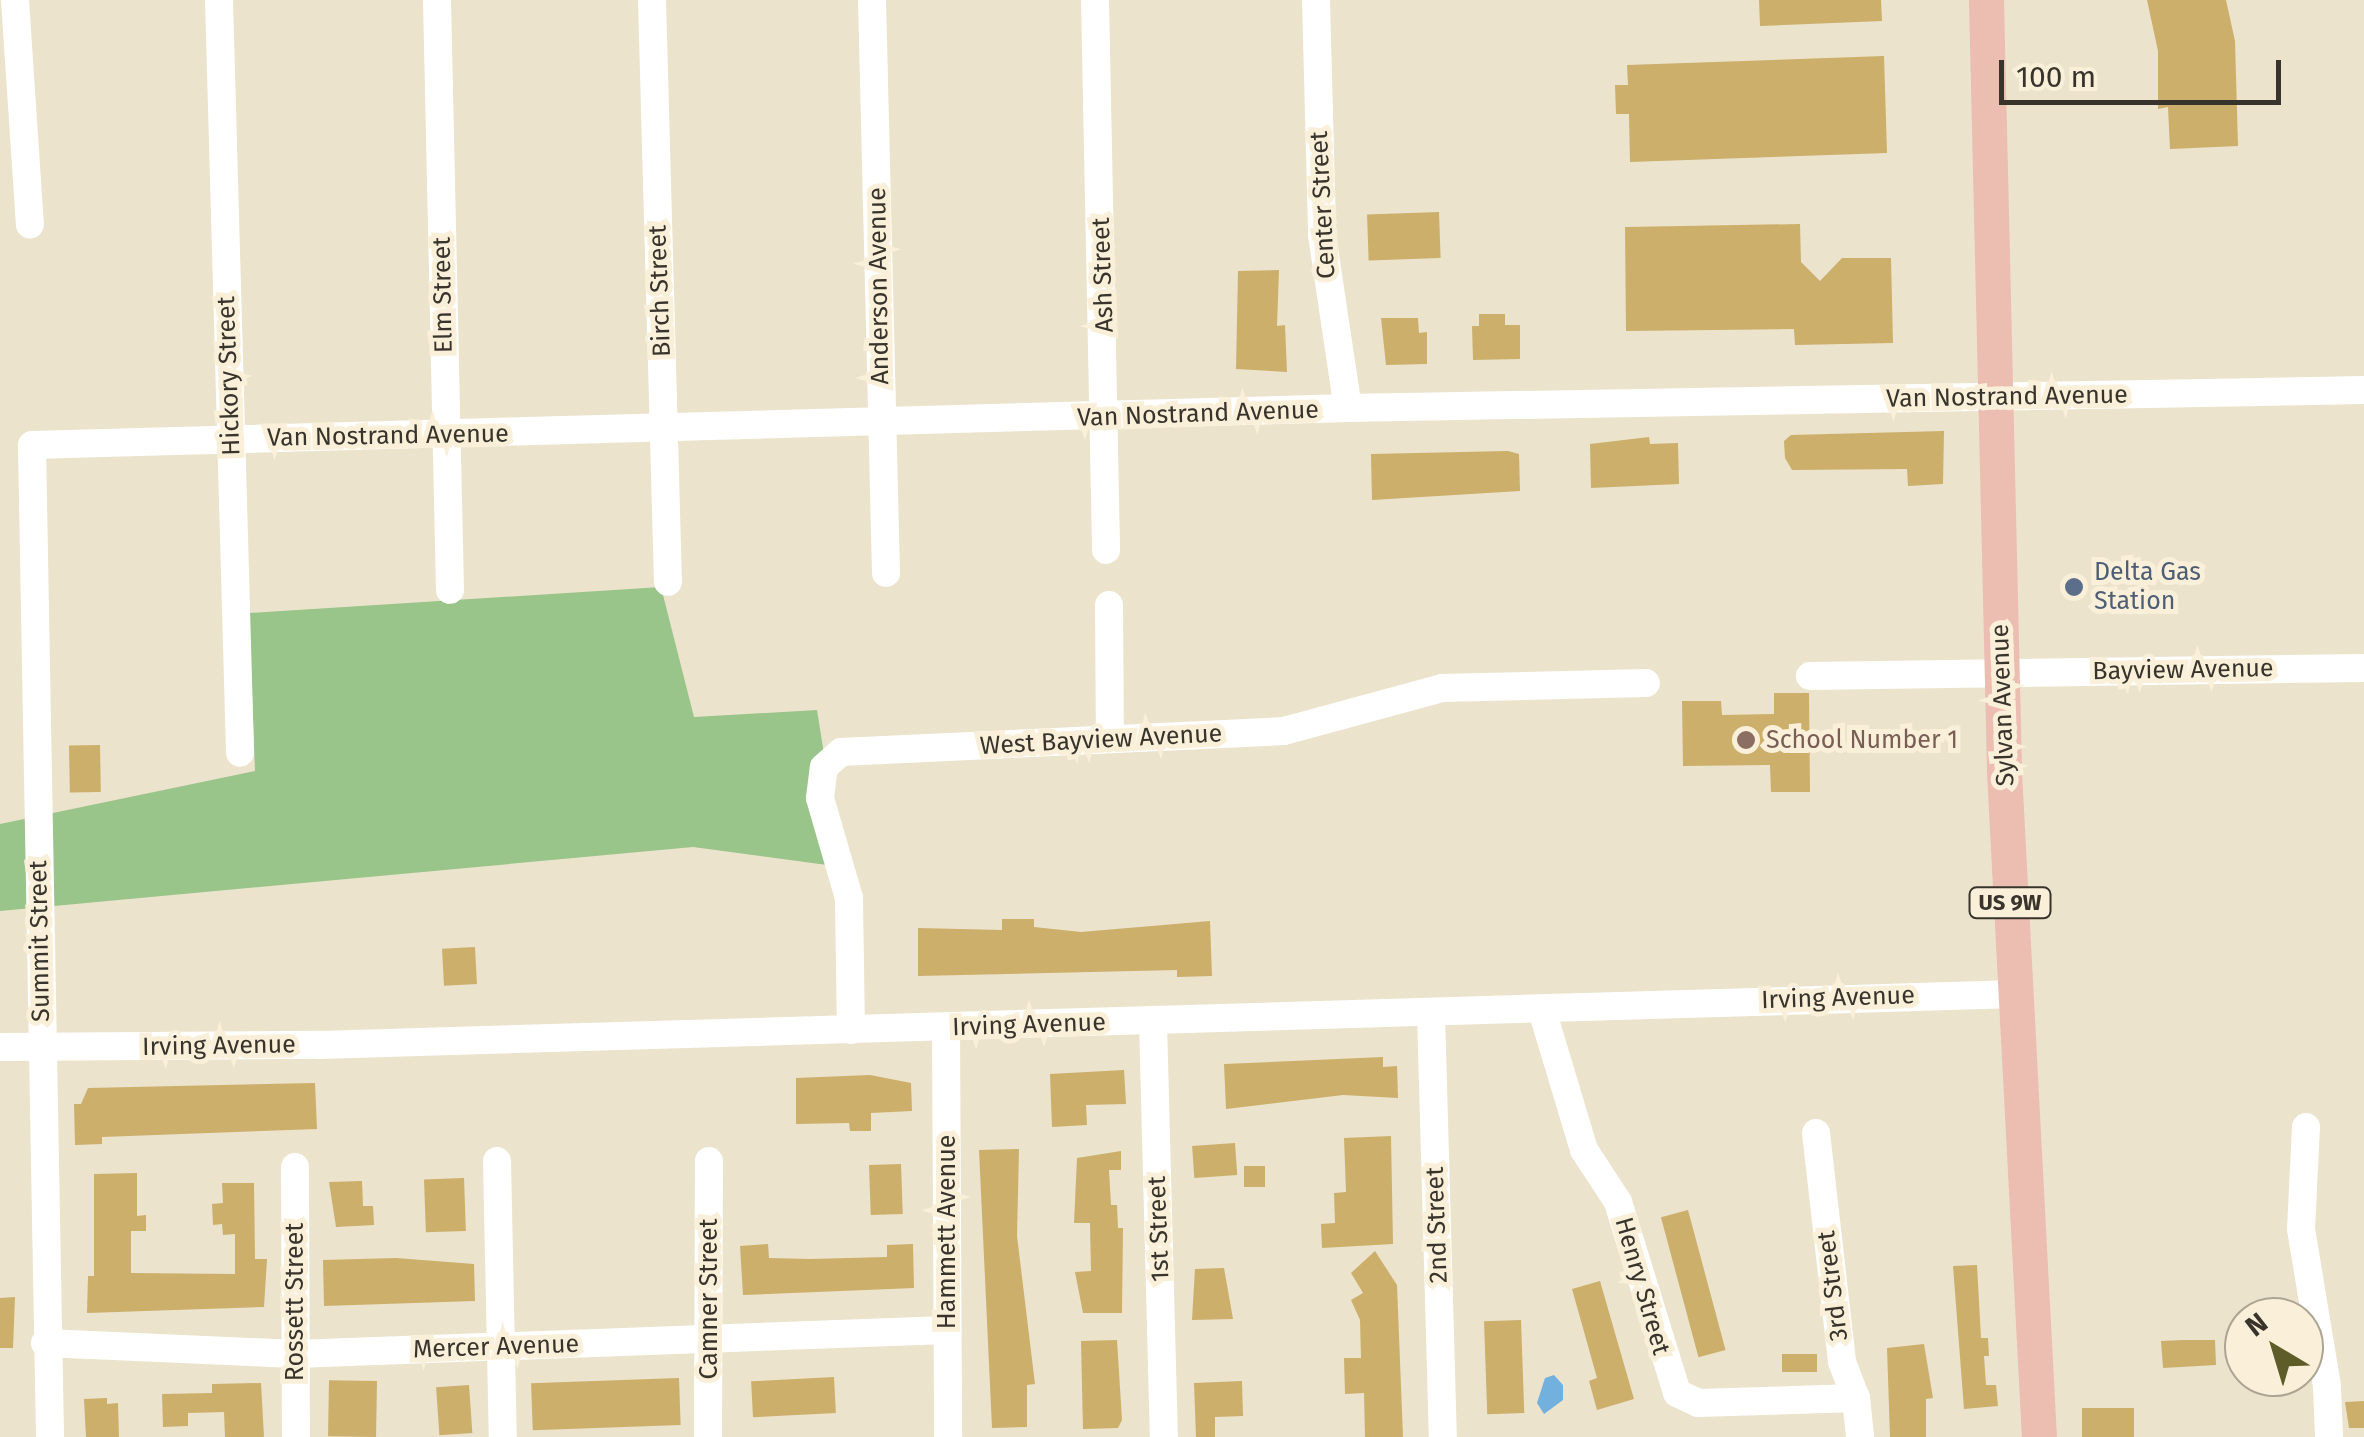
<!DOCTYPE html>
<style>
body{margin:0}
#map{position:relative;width:2364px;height:1437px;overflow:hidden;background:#ece3cc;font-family:"Fira Sans",sans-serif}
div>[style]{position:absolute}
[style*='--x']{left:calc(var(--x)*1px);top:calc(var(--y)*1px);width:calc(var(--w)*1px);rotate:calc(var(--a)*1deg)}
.forest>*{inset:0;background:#99c48a}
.water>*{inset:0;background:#72b1de}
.building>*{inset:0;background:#cbaf6b;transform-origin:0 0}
.minor>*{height:28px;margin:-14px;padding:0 14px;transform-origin:14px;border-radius:14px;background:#fff}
.major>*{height:35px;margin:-17.5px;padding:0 17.5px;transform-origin:17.5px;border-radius:17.5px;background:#ecbdb1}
.dots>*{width:28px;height:28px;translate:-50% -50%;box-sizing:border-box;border:5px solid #faf0d9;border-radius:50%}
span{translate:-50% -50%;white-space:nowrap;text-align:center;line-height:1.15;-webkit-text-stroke:10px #faf0d9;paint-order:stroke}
.shield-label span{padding:2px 8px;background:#faf0d9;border:2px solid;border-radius:8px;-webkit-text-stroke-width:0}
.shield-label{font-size:22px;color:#38342c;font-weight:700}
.street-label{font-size:25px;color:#38342c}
.service-label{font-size:25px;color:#4e5e75}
.left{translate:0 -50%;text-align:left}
.education-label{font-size:25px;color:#785e54}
.north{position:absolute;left:2224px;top:1297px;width:100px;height:100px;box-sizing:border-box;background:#faf0d9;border:2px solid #aca594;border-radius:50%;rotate:322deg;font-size:28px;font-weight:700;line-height:40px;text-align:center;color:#38342c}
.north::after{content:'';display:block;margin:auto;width:35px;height:45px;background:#5e5c29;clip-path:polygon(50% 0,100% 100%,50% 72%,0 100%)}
.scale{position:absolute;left:1999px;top:60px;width:282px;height:45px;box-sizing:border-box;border:5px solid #38342c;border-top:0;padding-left:12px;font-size:30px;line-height:35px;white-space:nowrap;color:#38342c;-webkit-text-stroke:8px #faf0d9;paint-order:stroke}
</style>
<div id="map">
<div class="forest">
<i style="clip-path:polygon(661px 587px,694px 717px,817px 710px,842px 867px,693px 847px,0 911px,0 824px,255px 771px,249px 613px)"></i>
</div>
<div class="water">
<i style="clip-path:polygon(1554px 1375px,1563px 1385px,1563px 1400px,1544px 1414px,1537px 1403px,1545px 1378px)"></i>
</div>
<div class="building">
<i style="clip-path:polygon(1759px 0,1881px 0,1882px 21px,1760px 26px)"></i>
<i style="clip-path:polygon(2147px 0,2226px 0,2235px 41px,2238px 146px,2170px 149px,2168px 107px,2158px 109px,2158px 51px)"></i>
<i style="clip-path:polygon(1884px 56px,1887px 153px,1630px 162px,1629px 114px,1616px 114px,1615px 85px,1628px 85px,1627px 65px)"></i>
<i style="left:1439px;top:212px;width:46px;height:72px;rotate:88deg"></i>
<i style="clip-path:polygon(1800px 224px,1801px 262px,1820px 281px,1842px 258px,1891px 258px,1893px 343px,1795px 345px,1794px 329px,1626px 331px,1625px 227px)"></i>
<i style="clip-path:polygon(1279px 270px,1277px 326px,1285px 325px,1287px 372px,1236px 369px,1238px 271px)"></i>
<i style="clip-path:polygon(1479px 314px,1505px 314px,1505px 325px,1520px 325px,1520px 359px,1473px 360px,1472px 326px,1479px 326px)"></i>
<i style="clip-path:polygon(1381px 318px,1418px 318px,1419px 333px,1427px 332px,1427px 364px,1386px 365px)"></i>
<i style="clip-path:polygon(1944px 431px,1943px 484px,1908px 486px,1907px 469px,1792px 470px,1785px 458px,1784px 441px,1791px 435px)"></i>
<i style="clip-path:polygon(1649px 437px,1650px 444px,1678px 443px,1679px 484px,1591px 488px,1590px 444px)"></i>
<i style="clip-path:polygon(1508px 451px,1519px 454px,1520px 491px,1372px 500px,1371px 454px)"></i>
<i style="clip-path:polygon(1774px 693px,1809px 693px,1810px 792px,1771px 792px,1770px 765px,1683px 766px,1682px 701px,1721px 701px,1722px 715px,1774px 714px)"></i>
<i style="left:100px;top:745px;width:47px;height:31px;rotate:89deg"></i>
<i style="clip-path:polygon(1002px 919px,1034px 919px,1034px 927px,1081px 932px,1210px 921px,1212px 976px,1177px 977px,1177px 970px,918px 976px,918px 928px,1002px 930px)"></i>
<i style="left:475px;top:947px;width:37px;height:33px;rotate:87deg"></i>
<i style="clip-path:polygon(1383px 1057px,1383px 1067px,1397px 1066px,1398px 1098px,1343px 1095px,1226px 1109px,1224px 1064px)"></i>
<i style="clip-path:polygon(1124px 1070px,1126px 1104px,1086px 1105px,1087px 1125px,1052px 1127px,1050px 1074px)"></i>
<i style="clip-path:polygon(870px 1075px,911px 1083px,912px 1111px,871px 1113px,871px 1131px,850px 1131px,849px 1123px,796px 1124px,796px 1078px)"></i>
<i style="clip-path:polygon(315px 1083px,317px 1129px,102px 1137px,102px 1144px,75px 1145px,74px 1104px,81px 1104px,88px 1088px)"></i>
<i style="clip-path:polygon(1391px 1136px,1393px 1244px,1322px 1248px,1321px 1224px,1335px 1223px,1334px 1193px,1346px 1192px,1344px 1138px)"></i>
<i style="left:1235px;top:1143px;width:32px;height:43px;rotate:86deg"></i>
<i style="clip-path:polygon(1019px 1149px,1017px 1236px,1035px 1384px,1027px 1385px,1027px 1427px,992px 1428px,979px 1150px)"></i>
<i style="clip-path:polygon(1121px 1151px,1121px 1170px,1109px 1170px,1111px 1205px,1117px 1205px,1118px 1228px,1123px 1228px,1122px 1313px,1083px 1313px,1075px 1272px,1091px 1271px,1090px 1223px,1074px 1223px,1077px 1158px)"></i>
<i style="left:901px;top:1164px;width:50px;height:32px;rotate:88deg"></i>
<i style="left:1244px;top:1166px;width:21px;height:21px"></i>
<i style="clip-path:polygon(137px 1173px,137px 1216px,146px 1215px,146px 1231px,131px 1231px,131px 1273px,235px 1274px,235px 1234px,223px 1235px,222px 1224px,213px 1225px,212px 1204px,223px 1203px,222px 1183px,254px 1183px,255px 1259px,267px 1259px,264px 1307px,87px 1313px,88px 1276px,94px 1276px,94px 1174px)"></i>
<i style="left:464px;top:1178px;width:53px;height:40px;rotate:88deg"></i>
<i style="clip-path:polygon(362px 1181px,363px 1206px,373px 1206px,374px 1225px,336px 1227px,329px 1182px)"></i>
<i style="left:1688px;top:1210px;width:145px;height:28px;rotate:75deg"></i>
<i style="clip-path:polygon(768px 1244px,769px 1258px,810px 1259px,887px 1257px,887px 1245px,913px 1244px,914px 1288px,743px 1295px,740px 1246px)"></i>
<i style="clip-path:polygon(1375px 1251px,1397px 1285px,1403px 1437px,1365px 1437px,1364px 1393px,1345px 1394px,1344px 1358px,1361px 1358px,1360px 1320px,1351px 1300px,1363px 1293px,1351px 1273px)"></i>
<i style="clip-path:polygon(396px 1258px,474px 1264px,475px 1301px,324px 1306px,323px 1260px)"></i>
<i style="clip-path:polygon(1977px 1265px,1981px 1338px,1988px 1338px,1989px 1356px,1984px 1356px,1986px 1385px,1996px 1385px,1998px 1406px,1964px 1409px,1953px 1266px)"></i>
<i style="clip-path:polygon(1224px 1268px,1233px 1319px,1192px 1320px,1195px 1269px)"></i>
<i style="clip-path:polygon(1600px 1281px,1634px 1399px,1597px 1410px,1589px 1381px,1597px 1378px,1572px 1289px)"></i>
<i style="clip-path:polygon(15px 1297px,13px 1348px,0 1348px,0 1298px)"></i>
<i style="left:1521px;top:1320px;width:93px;height:37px;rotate:88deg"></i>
<i style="clip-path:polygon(1117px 1340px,1122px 1420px,1118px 1428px,1083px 1429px,1081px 1341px)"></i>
<i style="clip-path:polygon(2183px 1340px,2215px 1340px,2216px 1365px,2163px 1368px,2161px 1341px)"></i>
<i style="clip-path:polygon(1924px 1344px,1933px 1398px,1926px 1399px,1926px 1437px,1890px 1437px,1887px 1348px)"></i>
<i style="left:1782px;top:1354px;width:35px;height:18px"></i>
<i style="left:834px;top:1377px;width:36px;height:83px;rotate:87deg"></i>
<i style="left:679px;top:1378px;width:47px;height:148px;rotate:88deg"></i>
<i style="left:377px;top:1381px;width:56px;height:48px;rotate:91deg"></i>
<i style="clip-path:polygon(1242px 1381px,1243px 1416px,1215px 1417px,1215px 1437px,1196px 1437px,1194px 1383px)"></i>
<i style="clip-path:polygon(261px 1383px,264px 1437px,225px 1437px,224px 1412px,188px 1413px,188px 1426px,163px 1427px,162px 1394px,212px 1393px,212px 1384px)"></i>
<i style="left:469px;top:1385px;width:48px;height:33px;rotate:86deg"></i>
<i style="clip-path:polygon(107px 1398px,107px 1404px,118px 1403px,119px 1437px,86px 1437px,84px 1399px)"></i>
<i style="clip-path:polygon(2364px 1401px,2364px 1428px,2349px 1428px,2345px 1402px)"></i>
<i style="left:2134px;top:1408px;width:29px;height:52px;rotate:90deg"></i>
</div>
<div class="minor">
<i style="--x:15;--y:0;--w:225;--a:86.2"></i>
<i style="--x:219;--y:0;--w:753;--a:88.4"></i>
<i style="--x:437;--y:0;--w:590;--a:88.74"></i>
<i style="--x:652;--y:0;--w:582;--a:88.43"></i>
<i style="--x:872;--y:0;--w:573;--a:88.6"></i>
<i style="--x:1095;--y:0;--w:550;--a:88.85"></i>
<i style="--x:1316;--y:0;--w:235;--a:88.5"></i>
<i style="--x:1322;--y:235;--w:175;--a:81.5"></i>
<i style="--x:1109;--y:605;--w:134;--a:89.6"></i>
<i style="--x:1810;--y:676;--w:554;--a:-0.83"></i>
<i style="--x:1542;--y:1010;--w:146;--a:73.3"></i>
<i style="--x:1584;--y:1150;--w:62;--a:56.8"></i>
<i style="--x:1618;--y:1202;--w:200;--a:72.8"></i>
<i style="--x:1677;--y:1393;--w:23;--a:25"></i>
<i style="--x:1698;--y:1403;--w:158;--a:-1.8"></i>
<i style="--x:1431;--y:1013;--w:424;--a:88.4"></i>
<i style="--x:1153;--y:1022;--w:415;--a:88.5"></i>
<i style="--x:946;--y:1027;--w:410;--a:89.7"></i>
<i style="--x:851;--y:1030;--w:132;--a:-90.9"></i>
<i style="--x:849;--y:898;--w:104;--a:-106.2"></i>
<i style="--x:820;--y:798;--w:31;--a:-83"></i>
<i style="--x:824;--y:767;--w:23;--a:-41"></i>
<i style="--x:841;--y:752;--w:443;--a:-2.7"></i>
<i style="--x:1284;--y:731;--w:164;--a:-15.2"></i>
<i style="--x:1442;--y:688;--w:204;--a:-1.4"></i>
<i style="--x:0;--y:1047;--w:320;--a:-0.4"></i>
<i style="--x:320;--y:1045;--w:1696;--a:-1.72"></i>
<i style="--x:2306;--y:1127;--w:102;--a:92.8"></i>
<i style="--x:2301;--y:1229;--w:159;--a:80.6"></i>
<i style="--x:2327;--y:1386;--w:51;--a:87.8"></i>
<i style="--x:1816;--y:1133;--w:230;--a:83.5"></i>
<i style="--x:1842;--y:1362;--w:39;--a:69"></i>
<i style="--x:1856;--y:1398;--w:39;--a:84"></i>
<i style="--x:497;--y:1161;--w:276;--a:88.8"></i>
<i style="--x:295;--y:1167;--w:270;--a:89.8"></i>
<i style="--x:45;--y:1343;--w:250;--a:2.5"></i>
<i style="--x:295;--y:1354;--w:652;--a:-2.11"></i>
<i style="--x:50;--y:1437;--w:992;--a:-91.04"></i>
<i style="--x:32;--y:445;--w:1317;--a:-1.61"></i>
<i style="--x:1348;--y:408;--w:1016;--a:-1.01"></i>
<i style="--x:708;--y:1437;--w:276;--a:-89.8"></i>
</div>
<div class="major">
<i style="--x:1986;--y:0;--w:772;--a:88.66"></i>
<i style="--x:2004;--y:772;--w:666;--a:86.99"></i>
</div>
<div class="dots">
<i style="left:2074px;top:587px;background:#5c6f8a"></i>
<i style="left:1746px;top:740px;background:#8d6e63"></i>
</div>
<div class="shield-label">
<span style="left:2010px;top:903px">US 9W</span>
</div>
<div class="street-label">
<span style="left:1323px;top:205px;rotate:-93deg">Center Street</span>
<span style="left:1103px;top:275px;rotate:-92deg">Ash Street</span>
<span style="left:879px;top:286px;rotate:-91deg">Anderson Avenue</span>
<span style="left:660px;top:291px;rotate:-92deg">Birch Street</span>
<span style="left:443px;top:295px;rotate:-91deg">Elm Street</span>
<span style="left:229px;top:376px;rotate:-92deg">Hickory Street</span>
<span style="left:2007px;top:397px;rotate:-1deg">Van Nostrand Avenue</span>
<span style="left:1198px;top:414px;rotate:-2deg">Van Nostrand Avenue</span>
<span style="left:388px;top:436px;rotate:-1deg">Van Nostrand Avenue</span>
<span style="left:2183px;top:670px;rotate:-1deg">Bayview Avenue</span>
<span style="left:2003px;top:705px;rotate:-92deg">Sylvan Avenue</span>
<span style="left:1101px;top:740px;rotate:-3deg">West Bayview Avenue</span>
<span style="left:40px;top:941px;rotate:-91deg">Summit Street</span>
<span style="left:1838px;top:998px;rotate:-2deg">Irving Avenue</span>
<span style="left:1029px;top:1025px;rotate:-2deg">Irving Avenue</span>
<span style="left:219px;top:1046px;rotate:-1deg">Irving Avenue</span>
<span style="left:1437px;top:1225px;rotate:-92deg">2nd Street</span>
<span style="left:1159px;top:1229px;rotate:-92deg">1st Street</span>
<span style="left:947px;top:1232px;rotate:-90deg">Hammett Avenue</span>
<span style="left:1642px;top:1286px;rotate:74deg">Henry Street</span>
<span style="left:1833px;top:1286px;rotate:-97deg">3rd Street</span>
<span style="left:709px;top:1299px;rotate:-90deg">Camner Street</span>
<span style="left:295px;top:1302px;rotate:-90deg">Rossett Street</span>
<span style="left:496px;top:1347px;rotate:-2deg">Mercer Avenue</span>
</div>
<div class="service-label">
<span class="left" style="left:2094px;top:587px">Delta Gas<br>Station</span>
</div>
<div class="education-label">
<span class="left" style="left:1766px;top:740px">School Number 1</span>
</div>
<div class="north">N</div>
<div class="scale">100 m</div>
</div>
